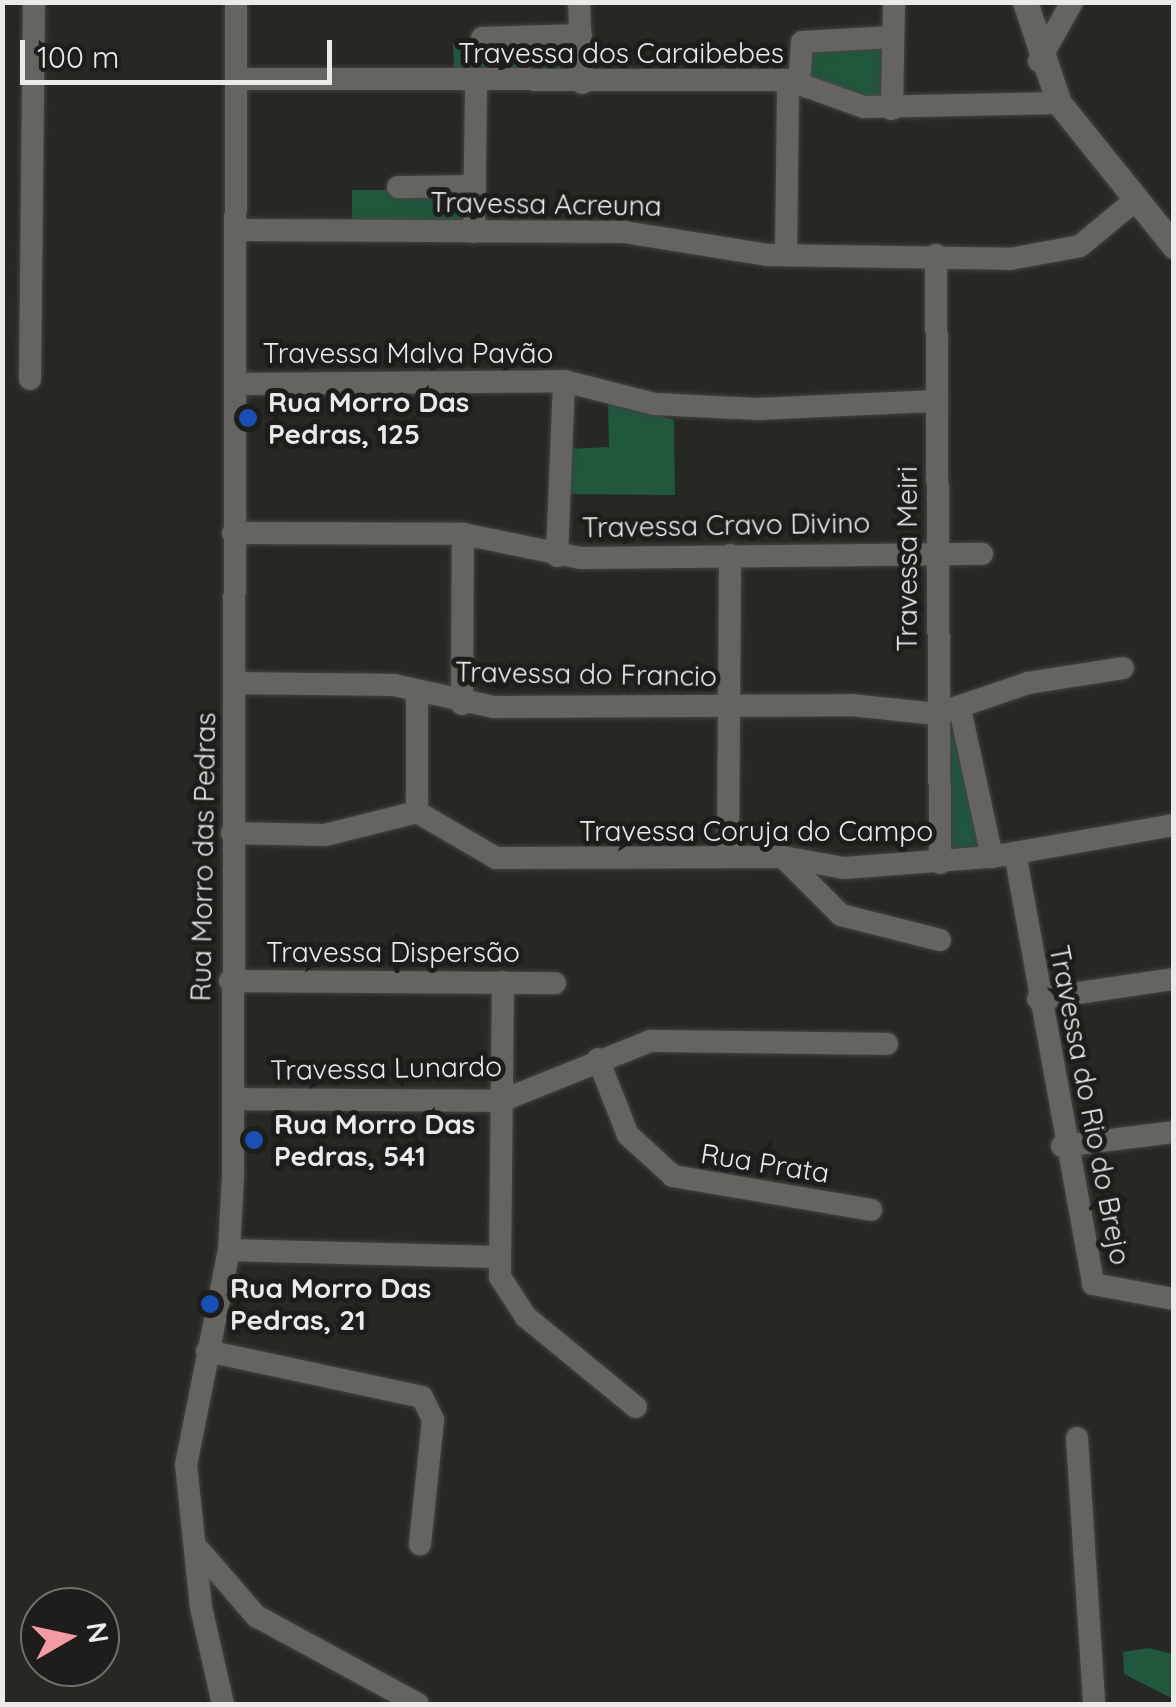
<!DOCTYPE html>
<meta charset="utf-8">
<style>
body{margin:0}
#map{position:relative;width:1176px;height:1707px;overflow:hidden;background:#272724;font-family:Quicksand,sans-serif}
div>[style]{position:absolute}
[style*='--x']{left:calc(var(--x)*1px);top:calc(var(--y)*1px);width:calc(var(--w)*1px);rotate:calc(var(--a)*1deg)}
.green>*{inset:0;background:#20573d;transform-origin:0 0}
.roads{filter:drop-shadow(0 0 2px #454443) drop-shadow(0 0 2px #454443)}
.minor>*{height:22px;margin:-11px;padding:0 11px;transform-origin:11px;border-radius:11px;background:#656461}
.secondary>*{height:25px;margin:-12.5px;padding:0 12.5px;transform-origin:12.5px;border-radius:12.5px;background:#656461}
.dots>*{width:28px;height:28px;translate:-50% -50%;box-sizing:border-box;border:5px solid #1e1d1b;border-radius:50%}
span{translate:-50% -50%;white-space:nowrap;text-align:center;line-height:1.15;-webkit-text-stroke:10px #1e1d1b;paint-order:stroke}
.street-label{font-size:28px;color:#ebeae9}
.poi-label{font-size:28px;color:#ebeae9;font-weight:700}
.left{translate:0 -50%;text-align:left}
.frame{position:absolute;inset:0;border:5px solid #ebeae9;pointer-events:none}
.north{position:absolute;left:20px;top:1587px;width:100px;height:100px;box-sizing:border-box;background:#1e1d1b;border:2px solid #706f6d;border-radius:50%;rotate:81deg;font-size:28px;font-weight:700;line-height:40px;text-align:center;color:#ebeae9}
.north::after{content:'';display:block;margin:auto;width:35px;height:45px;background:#f49aa5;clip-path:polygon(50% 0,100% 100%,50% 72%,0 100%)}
.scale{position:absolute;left:20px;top:40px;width:312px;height:45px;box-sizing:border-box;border:5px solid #ebeae9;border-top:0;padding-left:12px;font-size:30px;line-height:35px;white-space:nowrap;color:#ebeae9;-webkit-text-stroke:8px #1e1d1b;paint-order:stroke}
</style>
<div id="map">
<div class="green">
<i style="left:575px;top:39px;width:32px;height:122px;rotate:88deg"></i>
<i style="clip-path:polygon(886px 45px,889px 97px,851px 97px,810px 79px,806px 47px)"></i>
<i style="left:475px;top:190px;width:32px;height:123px;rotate:90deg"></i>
<i style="clip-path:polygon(608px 402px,674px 420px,675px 495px,566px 494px,568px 449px,609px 447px)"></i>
<i style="clip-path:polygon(940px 734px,960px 734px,982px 848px,948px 848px)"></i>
<i style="clip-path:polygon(1149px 1648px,1173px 1654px,1173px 1699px,1124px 1674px,1123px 1652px)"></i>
</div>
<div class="roads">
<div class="minor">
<i style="--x:579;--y:2;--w:81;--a:87.9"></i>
<i style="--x:482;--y:38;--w:99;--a:-1.7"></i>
<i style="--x:1039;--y:61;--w:68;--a:-60.8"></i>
<i style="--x:237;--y:79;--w:551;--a:0.1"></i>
<i style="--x:788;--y:80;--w:81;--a:19.6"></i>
<i style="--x:864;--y:107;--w:195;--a:-1.2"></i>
<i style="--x:799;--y:84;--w:42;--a:-85.9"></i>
<i style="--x:802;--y:42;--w:91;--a:-3.1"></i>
<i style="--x:892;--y:109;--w:107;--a:-88.9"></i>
<i style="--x:398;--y:187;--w:77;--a:-0.7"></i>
<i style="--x:238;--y:230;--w:386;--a:0.3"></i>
<i style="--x:624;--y:232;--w:145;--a:9.1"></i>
<i style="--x:767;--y:255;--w:243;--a:0.9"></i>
<i style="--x:1010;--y:259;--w:71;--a:-10.5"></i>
<i style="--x:1080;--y:246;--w:69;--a:-39.7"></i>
<i style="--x:474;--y:232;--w:149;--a:-89.2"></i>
<i style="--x:786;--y:255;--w:175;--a:-89.3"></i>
<i style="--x:936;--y:255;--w:608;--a:89.62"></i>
<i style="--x:30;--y:379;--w:377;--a:-89.4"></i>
<i style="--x:235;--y:384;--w:329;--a:-0.5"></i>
<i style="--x:564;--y:381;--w:94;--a:14.2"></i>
<i style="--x:655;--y:404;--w:103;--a:2.8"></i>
<i style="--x:758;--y:409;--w:179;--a:-2.6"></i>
<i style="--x:233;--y:533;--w:230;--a:0.2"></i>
<i style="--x:463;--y:534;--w:120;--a:11.5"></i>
<i style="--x:581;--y:558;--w:401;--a:-0.6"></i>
<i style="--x:557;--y:556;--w:175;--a:-87.7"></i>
<i style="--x:235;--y:683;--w:159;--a:0.7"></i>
<i style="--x:394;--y:685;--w:102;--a:12.4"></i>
<i style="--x:494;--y:707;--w:357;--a:-0.3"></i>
<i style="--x:851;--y:705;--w:86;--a:6"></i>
<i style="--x:937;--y:714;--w:96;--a:-18.8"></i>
<i style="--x:1028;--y:683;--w:96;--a:-9"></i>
<i style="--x:417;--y:692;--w:120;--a:90"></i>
<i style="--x:462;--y:704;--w:170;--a:-89.7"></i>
<i style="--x:960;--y:709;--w:151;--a:77.8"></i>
<i style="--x:232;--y:833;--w:93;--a:1.2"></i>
<i style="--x:325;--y:835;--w:95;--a:-14"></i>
<i style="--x:417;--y:812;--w:91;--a:30.2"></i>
<i style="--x:496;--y:858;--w:287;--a:-0.2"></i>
<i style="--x:783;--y:857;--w:62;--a:10.2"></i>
<i style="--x:844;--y:868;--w:148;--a:-4.3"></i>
<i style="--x:992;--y:857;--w:185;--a:-10"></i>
<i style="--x:1015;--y:853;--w:438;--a:79.7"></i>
<i style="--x:1093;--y:1284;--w:82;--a:10.5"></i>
<i style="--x:728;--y:856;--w:301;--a:-89.6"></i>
<i style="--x:783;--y:857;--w:82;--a:45"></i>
<i style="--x:841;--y:915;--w:102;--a:14.2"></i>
<i style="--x:230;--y:981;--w:325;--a:0.4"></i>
<i style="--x:503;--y:982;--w:295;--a:90.6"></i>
<i style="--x:500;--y:1277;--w:48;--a:57"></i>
<i style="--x:526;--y:1317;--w:142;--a:39.3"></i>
<i style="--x:1038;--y:999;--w:137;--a:-8.4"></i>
<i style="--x:598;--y:1059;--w:82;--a:68.5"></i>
<i style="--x:628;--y:1135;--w:61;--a:42.3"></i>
<i style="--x:673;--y:1176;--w:201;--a:9.7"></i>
<i style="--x:234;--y:1099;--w:267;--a:0.4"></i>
<i style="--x:501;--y:1101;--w:161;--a:-21.9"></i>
<i style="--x:650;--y:1041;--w:237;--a:0.7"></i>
<i style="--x:1062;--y:1146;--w:113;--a:-7.1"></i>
<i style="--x:229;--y:1250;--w:266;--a:1.5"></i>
<i style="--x:207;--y:1351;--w:220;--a:12.1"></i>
<i style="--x:422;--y:1397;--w:25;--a:64"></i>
<i style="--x:433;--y:1420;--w:125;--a:96"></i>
<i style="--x:1077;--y:1438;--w:267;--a:86.3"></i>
<i style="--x:200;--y:1551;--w:86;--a:49.3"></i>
<i style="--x:256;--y:1616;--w:184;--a:28.5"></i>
<i style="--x:223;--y:1704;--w:99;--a:-102.8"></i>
<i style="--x:201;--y:1607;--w:143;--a:-96"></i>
<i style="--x:186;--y:1465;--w:219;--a:-78.7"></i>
<i style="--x:229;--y:1250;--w:75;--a:-86.9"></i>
<i style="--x:233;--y:1175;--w:1173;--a:-89.85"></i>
</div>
<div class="secondary">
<i style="--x:1025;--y:2;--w:107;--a:71.4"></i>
<i style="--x:1059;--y:103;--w:184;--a:51.2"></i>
</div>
</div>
<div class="dots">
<i style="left:248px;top:418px;background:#1a4fb4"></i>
<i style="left:254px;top:1140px;background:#1a4fb4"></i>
<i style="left:210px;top:1304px;background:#1a4fb4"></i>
</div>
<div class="street-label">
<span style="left:621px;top:53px">Travessa dos Caraibebes</span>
<span style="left:546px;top:204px;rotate:1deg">Travessa Acreuna</span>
<span style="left:408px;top:353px">Travessa Malva Pavão</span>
<span style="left:726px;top:525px;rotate:-1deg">Travessa Cravo Divino</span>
<span style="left:907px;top:559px;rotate:-90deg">Travessa Meiri</span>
<span style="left:586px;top:674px;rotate:1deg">Travessa do Francio</span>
<span style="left:756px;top:831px">Travessa Coruja do Campo</span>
<span style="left:203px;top:857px;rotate:-89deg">Rua Morro das Pedras</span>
<span style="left:393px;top:952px">Travessa Dispersão</span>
<span style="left:386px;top:1068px;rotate:-1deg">Travessa Lunardo</span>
<span style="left:1090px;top:1105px;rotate:79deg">Travessa do Rio do Brejo</span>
<span style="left:765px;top:1163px;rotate:9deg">Rua Prata</span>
</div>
<div class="poi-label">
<span class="left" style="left:268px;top:418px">Rua Morro Das<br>Pedras, 125</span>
<span class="left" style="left:274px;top:1140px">Rua Morro Das<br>Pedras, 541</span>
<span class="left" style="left:230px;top:1304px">Rua Morro Das<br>Pedras, 21</span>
</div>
<div class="frame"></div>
<div class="north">N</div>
<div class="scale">100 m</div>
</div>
